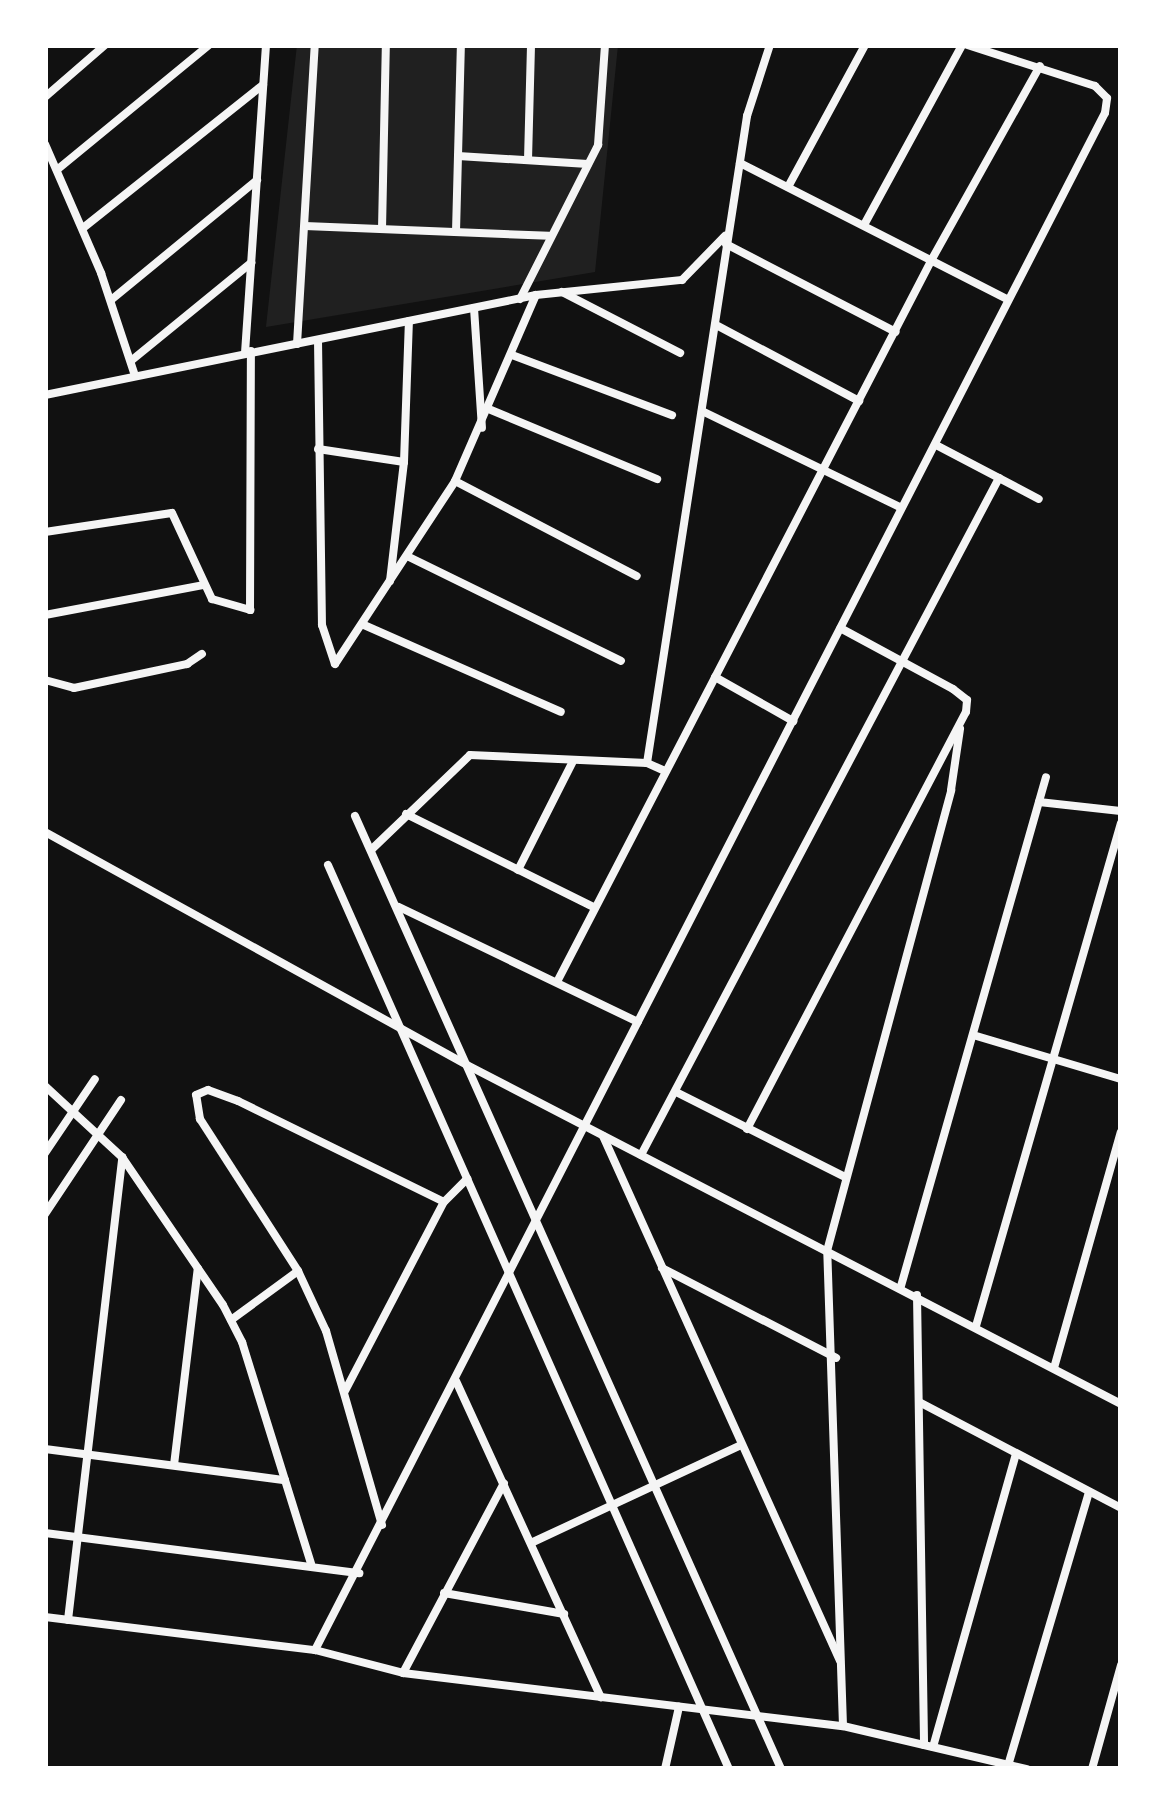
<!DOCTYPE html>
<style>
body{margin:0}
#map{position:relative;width:1166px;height:1814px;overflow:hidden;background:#111;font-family:Lato,sans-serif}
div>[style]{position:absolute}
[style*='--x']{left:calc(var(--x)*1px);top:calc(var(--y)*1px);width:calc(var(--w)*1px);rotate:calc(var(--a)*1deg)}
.green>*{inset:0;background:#202020}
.minor>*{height:8px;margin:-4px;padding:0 4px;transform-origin:4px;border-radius:4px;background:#f5f5f5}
span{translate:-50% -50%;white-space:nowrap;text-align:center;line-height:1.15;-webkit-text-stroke:9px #fff;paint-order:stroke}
.frame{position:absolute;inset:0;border:48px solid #fff;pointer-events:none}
</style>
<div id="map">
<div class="green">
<i style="clip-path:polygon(297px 45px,618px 45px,595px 272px,266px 327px)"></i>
</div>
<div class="minor">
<i style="--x:45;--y:97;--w:79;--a:-40.9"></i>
<i style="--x:45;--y:144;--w:141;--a:66.5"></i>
<i style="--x:101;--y:273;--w:108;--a:71.7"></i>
<i style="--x:458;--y:156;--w:130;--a:3.5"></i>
<i style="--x:528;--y:160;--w:115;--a:-88.5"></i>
<i style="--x:740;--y:163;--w:300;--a:27"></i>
<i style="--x:58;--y:169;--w:195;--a:-39.4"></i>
<i style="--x:788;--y:187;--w:162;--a:-61.5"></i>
<i style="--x:864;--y:225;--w:205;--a:-61.4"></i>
<i style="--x:305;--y:226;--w:244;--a:2.3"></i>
<i style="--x:83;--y:228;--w:230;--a:-38.5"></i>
<i style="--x:382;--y:229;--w:184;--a:-88.8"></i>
<i style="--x:456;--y:232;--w:187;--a:-88.5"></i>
<i style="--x:726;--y:244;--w:191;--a:27.4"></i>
<i style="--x:562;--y:292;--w:133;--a:27.3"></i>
<i style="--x:520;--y:299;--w:173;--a:-63.1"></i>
<i style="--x:598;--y:145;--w:100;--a:-86"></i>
<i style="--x:111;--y:300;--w:189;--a:-39.4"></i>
<i style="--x:474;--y:308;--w:120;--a:86.2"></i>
<i style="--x:718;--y:326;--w:160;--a:28"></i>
<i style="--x:318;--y:340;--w:285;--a:89.2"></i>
<i style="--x:322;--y:625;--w:41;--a:71.6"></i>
<i style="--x:335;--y:664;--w:219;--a:-56.7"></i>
<i style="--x:455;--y:481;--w:203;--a:-66.5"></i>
<i style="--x:297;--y:344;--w:300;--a:-86.6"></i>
<i style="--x:245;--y:353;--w:309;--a:-86.1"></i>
<i style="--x:512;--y:355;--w:171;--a:20.6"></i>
<i style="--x:132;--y:360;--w:154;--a:-39.2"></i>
<i style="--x:45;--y:395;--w:501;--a:-11.51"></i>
<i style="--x:536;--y:295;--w:147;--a:-5.9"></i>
<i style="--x:682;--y:280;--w:62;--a:-45.7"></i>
<i style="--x:491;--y:410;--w:180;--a:22.6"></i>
<i style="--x:702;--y:411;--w:220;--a:25.9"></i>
<i style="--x:936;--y:445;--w:116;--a:27.7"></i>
<i style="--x:318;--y:449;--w:87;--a:8.6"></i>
<i style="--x:455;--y:481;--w:205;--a:27.6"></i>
<i style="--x:45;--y:532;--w:128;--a:-8.5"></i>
<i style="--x:172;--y:513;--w:95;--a:65.1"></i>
<i style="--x:212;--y:599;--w:40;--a:16"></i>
<i style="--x:250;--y:610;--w:259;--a:-89.8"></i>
<i style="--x:409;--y:557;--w:236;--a:26.1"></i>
<i style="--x:390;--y:581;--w:120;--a:-83.3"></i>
<i style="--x:404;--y:462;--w:141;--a:-88"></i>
<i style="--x:45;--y:615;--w:162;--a:-10.7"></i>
<i style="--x:364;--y:625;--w:215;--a:23.8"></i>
<i style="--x:715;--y:677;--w:90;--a:29.4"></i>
<i style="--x:45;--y:680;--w:30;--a:15"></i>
<i style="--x:74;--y:688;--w:116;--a:-12"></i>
<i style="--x:187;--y:664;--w:18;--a:-34"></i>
<i style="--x:665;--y:771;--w:20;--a:-156"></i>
<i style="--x:647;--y:763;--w:655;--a:-81.21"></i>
<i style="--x:747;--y:116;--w:75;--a:-72.1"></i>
<i style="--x:1039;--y:802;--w:82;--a:6.3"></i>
<i style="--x:406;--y:814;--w:209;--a:26.4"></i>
<i style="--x:355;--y:816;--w:1044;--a:65.91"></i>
<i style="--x:45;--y:832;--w:482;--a:28.9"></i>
<i style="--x:467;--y:1065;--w:737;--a:27.4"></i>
<i style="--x:371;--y:850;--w:137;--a:-43.8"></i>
<i style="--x:470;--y:755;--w:177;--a:2.6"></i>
<i style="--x:328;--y:865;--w:989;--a:66.08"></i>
<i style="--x:518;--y:870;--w:122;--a:-63.2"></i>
<i style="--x:399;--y:907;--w:265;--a:25.7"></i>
<i style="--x:558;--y:980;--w:812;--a:-62.58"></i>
<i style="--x:932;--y:259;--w:221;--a:-60.8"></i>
<i style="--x:973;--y:1035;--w:154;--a:16.6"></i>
<i style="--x:45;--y:1086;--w:105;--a:42.7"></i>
<i style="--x:122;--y:1157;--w:179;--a:55.7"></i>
<i style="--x:223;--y:1305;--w:42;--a:62.8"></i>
<i style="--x:242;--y:1342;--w:232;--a:72.7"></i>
<i style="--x:676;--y:1092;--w:189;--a:26.7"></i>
<i style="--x:747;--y:1129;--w:471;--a:-62.3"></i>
<i style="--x:966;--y:712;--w:12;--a:-85"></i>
<i style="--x:967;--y:700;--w:18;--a:-142"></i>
<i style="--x:953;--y:689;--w:128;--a:-151.6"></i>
<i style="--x:603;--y:1136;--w:576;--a:65.7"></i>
<i style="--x:45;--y:1153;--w:89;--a:-56"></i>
<i style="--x:641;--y:1155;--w:766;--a:-62.13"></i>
<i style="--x:45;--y:1214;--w:137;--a:-56.3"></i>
<i style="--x:662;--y:1268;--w:196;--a:27.3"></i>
<i style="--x:901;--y:1286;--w:529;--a:-74.1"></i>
<i style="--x:917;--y:1295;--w:450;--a:89.1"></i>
<i style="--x:231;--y:1320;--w:83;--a:-36.2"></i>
<i style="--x:976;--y:1326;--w:523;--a:-73.92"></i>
<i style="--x:1054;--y:1368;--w:245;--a:-74.2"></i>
<i style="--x:456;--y:1381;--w:348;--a:65.4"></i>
<i style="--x:345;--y:1391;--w:213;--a:-62.4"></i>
<i style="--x:444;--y:1202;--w:33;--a:-45"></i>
<i style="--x:921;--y:1403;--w:226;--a:27.7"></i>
<i style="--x:45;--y:1449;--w:242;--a:7.4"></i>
<i style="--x:174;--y:1465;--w:198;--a:-83.1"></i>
<i style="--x:382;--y:1525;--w:202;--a:-106.1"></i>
<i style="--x:326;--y:1331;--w:66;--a:-115"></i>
<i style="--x:298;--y:1271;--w:181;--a:-122.8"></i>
<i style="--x:200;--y:1119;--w:24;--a:-99"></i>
<i style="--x:196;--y:1095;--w:13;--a:-23"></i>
<i style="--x:208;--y:1090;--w:32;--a:20"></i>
<i style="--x:238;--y:1101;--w:229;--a:26.1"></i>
<i style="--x:45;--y:1533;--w:317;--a:7.3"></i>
<i style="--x:533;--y:1542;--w:227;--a:-25"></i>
<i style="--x:444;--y:1593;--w:122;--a:9.9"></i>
<i style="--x:45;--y:1617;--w:272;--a:7"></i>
<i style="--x:315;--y:1650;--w:91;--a:14.6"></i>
<i style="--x:403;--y:1673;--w:443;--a:6.9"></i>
<i style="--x:843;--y:1726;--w:189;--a:13.2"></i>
<i style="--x:68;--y:1620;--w:466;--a:-83.3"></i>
<i style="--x:315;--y:1650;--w:1728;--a:-62.8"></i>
<i style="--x:1105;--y:113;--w:15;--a:-82"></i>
<i style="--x:1107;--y:98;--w:17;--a:-135"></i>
<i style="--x:1095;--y:86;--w:134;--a:-162.2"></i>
<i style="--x:403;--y:1673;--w:215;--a:-62"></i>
<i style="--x:843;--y:1726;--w:475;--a:-91.9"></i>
<i style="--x:827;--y:1251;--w:477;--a:-74.9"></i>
<i style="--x:951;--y:790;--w:62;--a:-81.6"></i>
<i style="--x:933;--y:1747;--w:305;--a:-74.2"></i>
<i style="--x:665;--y:1769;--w:64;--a:-77.3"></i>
<i style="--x:1007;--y:1769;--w:289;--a:-73.5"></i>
<i style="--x:1092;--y:1769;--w:108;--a:-74.4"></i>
</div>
<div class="frame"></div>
</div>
